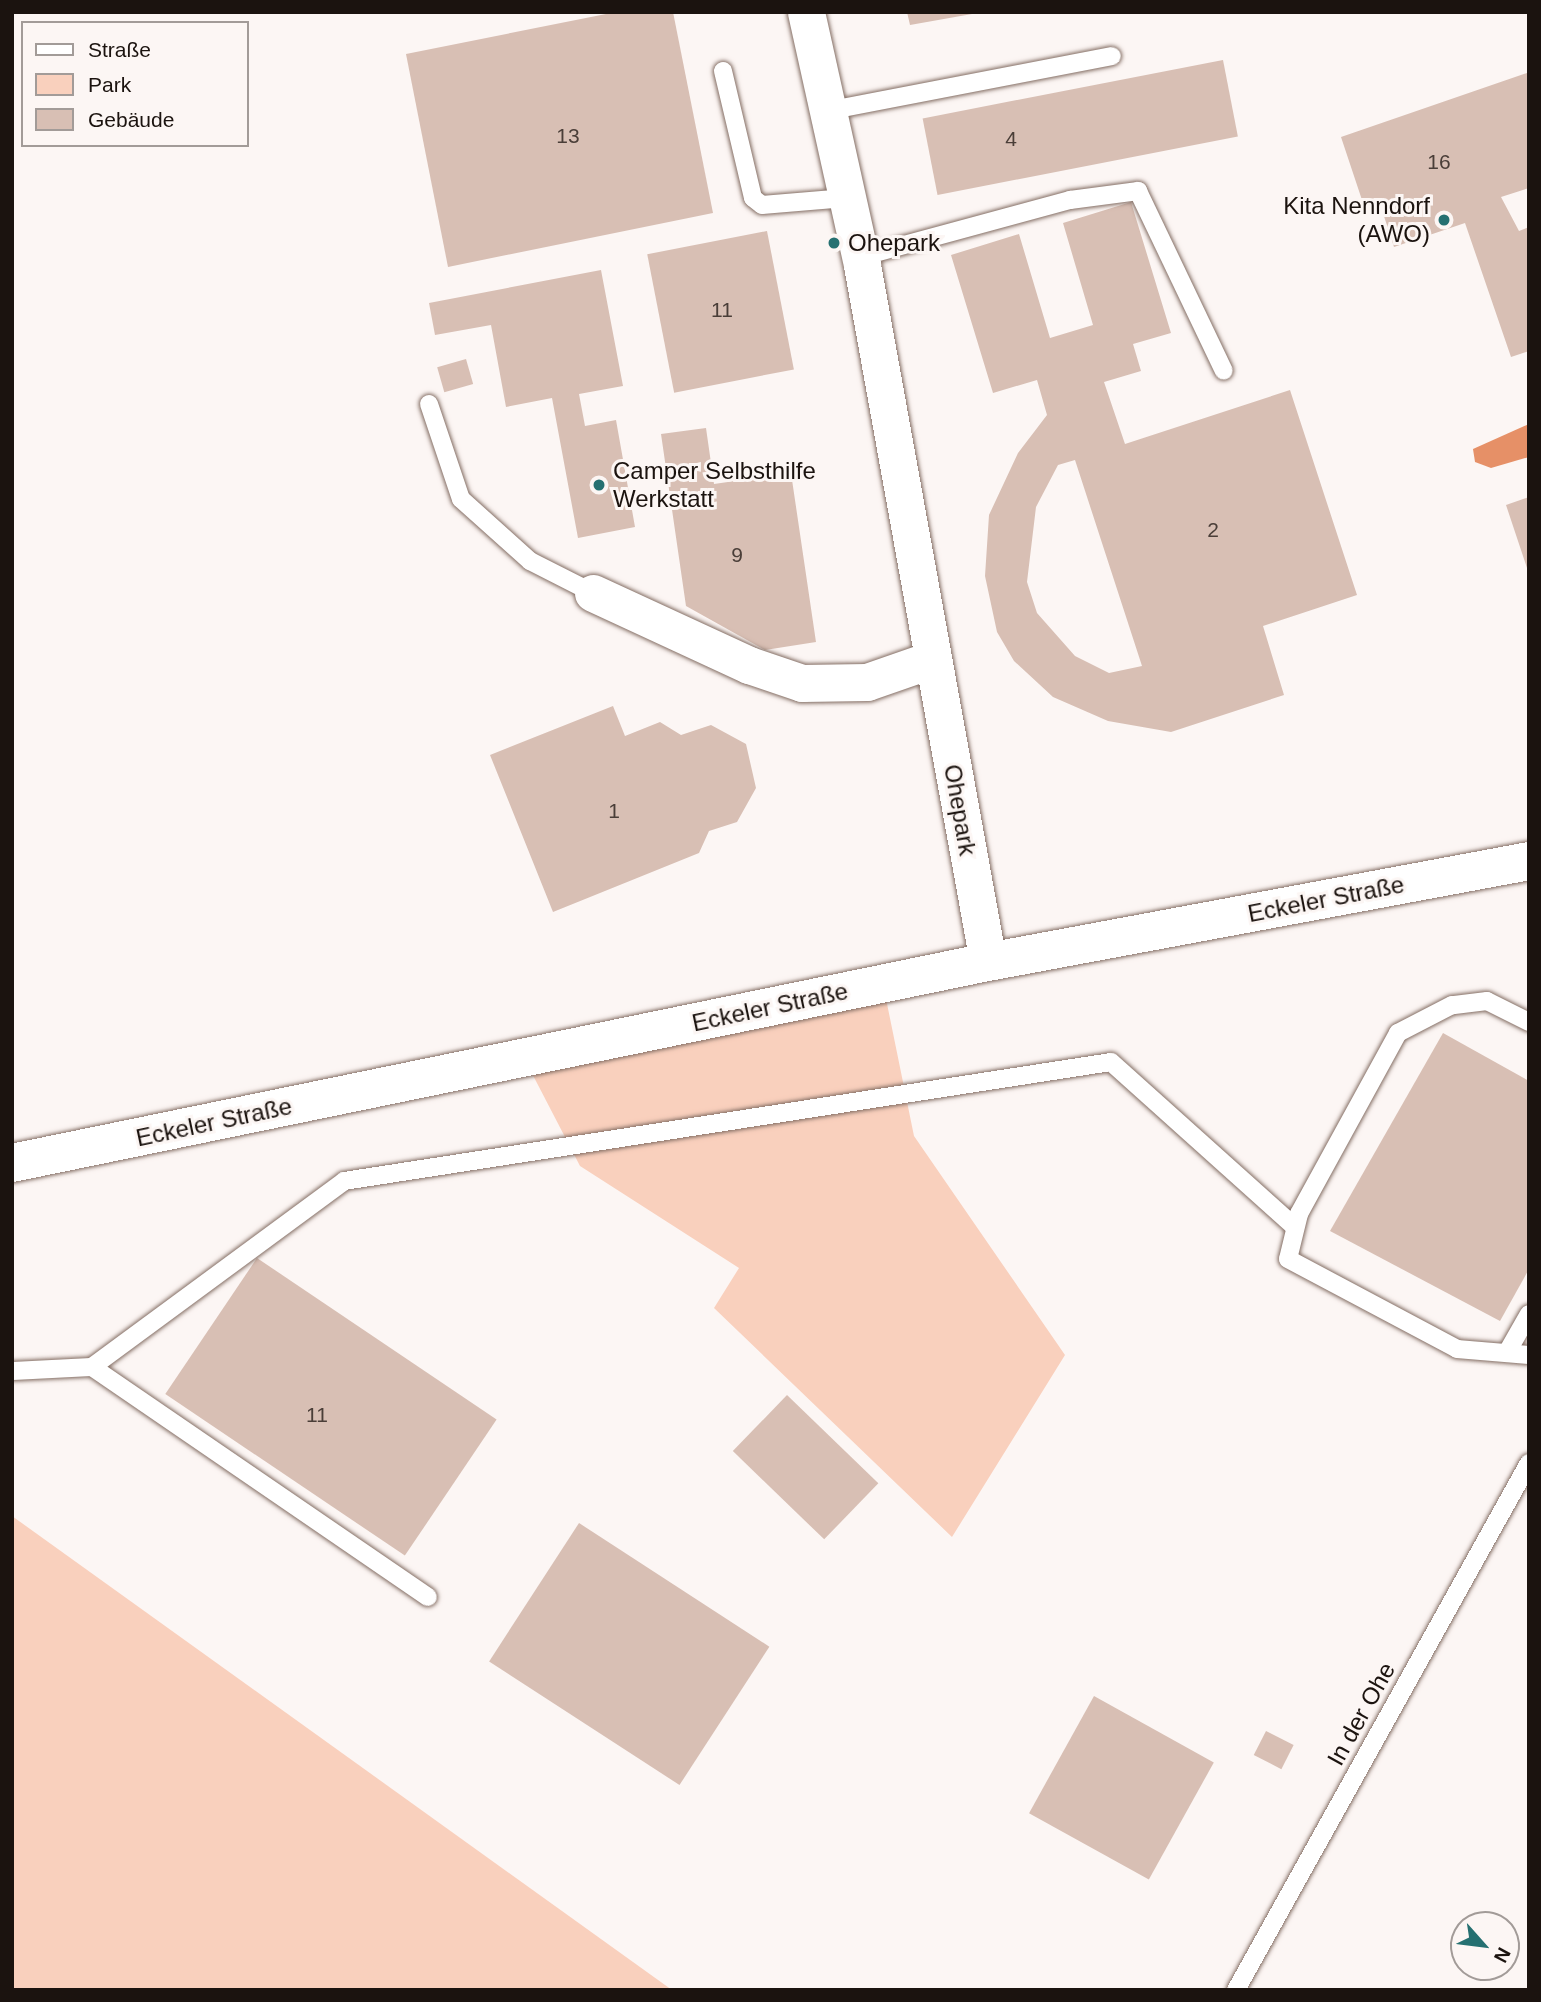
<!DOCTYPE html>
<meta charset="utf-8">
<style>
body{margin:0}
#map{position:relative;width:1541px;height:2002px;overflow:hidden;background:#fcf6f4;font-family:Helvetica,sans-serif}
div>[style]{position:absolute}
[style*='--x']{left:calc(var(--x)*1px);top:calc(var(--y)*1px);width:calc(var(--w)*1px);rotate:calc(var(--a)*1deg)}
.green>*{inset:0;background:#f9d0bd}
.water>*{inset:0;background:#e69067}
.building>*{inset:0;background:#d8bfb4;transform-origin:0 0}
.roads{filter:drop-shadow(0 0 2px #846e64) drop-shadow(0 0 2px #846e64)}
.service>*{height:18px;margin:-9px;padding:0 9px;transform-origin:9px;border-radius:9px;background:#fff}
.minor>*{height:37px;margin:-18.5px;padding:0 18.5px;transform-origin:18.5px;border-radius:18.5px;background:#fff}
.tertiary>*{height:38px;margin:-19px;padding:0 19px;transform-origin:19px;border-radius:19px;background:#fff}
.dots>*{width:19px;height:19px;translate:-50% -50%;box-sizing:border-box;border:4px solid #fcf6f4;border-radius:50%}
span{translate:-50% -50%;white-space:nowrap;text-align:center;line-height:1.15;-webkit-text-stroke:6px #fcf6f4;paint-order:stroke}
.number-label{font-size:21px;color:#4a3e38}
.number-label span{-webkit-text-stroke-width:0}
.poi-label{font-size:24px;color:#1b130f}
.right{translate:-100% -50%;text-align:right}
.left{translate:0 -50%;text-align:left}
.street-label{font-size:24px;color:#1b130f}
.frame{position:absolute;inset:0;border:14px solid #1b130f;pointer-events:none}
.legend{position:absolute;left:21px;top:21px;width:228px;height:126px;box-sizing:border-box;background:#fcf6f4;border:2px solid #a29b98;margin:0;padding:9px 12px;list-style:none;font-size:21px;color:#1b130f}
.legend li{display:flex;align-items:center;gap:14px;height:35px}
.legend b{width:35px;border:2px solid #a29b98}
.north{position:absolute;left:1450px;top:1911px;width:70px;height:70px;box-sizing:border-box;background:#fcf6f4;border:2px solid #a29b98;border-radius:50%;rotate:118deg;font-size:19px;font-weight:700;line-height:28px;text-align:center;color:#1b130f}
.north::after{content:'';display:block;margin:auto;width:24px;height:32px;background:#257071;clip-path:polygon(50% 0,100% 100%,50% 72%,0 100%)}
</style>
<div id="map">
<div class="green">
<i style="clip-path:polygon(883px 984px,914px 1136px,1065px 1355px,952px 1537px,714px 1308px,739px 1268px,580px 1166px,524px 1058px)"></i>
<i style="clip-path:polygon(12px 1516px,672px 1990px,12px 1990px)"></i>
</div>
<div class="water">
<i style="clip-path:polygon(1529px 424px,1529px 457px,1491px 468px,1475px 462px,1473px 449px)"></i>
</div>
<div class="building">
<i style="clip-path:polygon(616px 12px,673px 12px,713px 213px,448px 267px,406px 54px)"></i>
<i style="clip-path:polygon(907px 12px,972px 12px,972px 14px,910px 25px)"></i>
<i style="left:1223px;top:60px;width:78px;height:306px;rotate:79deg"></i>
<i style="clip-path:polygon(1527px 73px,1529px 188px,1501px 197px,1519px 231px,1529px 227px,1529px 351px,1511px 357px,1465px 223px,1394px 247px,1382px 210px,1367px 215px,1341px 137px)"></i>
<i style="clip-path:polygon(evenodd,1131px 202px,1171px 333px,1133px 344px,1141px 371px,1104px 382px,1125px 444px,1290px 390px,1357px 595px,1263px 626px,1284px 695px,1171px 732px,1108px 721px,1053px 697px,1014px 661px,997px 632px,985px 576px,989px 515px,1018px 453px,1047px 415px,1037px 380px,993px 393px,951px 255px,1019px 234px,1050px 338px,1093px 325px,1063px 223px,1131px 202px,1075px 460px,1142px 666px,1109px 673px,1075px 656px,1037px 613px,1027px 582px,1036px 507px,1058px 465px,1075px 460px)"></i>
<i style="left:767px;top:231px;width:141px;height:122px;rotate:79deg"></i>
<i style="clip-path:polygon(601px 270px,623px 386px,579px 394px,585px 426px,616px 420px,635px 527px,578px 538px,552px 398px,506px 407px,491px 325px,435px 335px,429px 303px)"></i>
<i style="left:466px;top:359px;width:26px;height:30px;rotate:74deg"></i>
<i style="clip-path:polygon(706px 428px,714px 484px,791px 473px,816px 642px,765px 650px,686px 606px,661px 434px)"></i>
<i style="clip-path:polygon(1529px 497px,1529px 571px,1528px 571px,1506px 505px)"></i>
<i style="clip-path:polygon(613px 706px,625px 736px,660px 722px,681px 735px,711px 725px,746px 744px,756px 788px,737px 822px,709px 831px,699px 853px,553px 912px,490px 755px)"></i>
<i style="clip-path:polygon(1443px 1033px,1529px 1081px,1529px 1269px,1500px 1321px,1330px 1231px)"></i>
<i style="left:257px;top:1258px;width:289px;height:164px;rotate:34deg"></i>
<i style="left:787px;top:1395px;width:127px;height:78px;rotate:44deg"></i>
<i style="left:579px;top:1523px;width:227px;height:165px;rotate:33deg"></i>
<i style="left:1094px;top:1696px;width:137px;height:134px;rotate:29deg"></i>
<i style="left:1266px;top:1731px;width:31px;height:27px;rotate:27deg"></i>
</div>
<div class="roads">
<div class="service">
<i style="--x:723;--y:71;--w:130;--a:76.7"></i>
<i style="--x:753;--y:198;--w:11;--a:38"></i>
<i style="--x:762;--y:205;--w:84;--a:-4.8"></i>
<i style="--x:827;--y:111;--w:290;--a:-10.9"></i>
<i style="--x:860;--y:257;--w:218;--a:-15.2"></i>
<i style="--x:1070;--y:200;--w:69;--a:-7.5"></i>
<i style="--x:1138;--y:191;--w:199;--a:64.5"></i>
<i style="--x:429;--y:404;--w:100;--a:71.4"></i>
<i style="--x:461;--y:499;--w:93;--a:41.9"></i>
<i style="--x:530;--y:561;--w:71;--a:26.9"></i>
<i style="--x:1529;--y:1022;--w:47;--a:-153.4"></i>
<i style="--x:1487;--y:1001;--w:35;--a:173"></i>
<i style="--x:1452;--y:1005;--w:61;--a:152.6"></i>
<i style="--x:1398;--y:1033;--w:206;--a:118.7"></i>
<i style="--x:1299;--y:1214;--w:46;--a:103.7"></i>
<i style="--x:1288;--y:1259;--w:191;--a:28"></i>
<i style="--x:1457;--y:1349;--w:72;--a:4.8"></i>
<i style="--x:1509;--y:1349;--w:40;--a:-60.3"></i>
<i style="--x:92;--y:1367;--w:313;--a:-36.4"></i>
<i style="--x:344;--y:1181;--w:776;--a:-8.82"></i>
<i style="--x:1111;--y:1062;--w:247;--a:41.9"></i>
<i style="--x:12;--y:1371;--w:80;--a:-2.9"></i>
<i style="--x:92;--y:1367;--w:407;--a:34.4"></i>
<i style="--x:1236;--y:1990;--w:603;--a:-60.93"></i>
</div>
<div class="minor">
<i style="--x:806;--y:12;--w:259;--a:77.5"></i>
<i style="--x:862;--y:265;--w:708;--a:79.75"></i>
<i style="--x:593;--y:593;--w:172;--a:24.8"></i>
<i style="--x:749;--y:665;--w:56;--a:18.8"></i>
<i style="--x:802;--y:683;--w:65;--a:-0.9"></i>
<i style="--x:867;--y:682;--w:70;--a:-19.2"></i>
</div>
<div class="tertiary">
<i style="--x:12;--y:1163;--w:996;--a:-11.64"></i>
<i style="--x:988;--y:962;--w:550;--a:-10.57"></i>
</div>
</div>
<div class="dots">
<i style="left:1444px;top:220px;background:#257071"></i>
<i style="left:834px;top:243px;background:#257071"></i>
<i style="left:599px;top:485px;background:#257071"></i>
</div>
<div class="number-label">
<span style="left:568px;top:136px">13</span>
<span style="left:1011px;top:139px">4</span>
<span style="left:1439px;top:162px">16</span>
<span style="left:722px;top:310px">11</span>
<span style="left:1213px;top:530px">2</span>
<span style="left:737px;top:555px">9</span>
<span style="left:614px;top:811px">1</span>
<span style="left:317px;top:1415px">11</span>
</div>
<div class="poi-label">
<span class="right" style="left:1430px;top:220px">Kita Nenndorf<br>(AWO)</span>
<span class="left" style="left:848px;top:243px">Ohepark</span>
<span class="left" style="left:613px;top:485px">Camper Selbsthilfe<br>Werkstatt</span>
</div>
<div class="street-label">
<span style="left:960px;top:810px;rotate:80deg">Ohepark</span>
<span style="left:1326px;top:899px;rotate:-11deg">Eckeler Straße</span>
<span style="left:770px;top:1007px;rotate:-12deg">Eckeler Straße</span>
<span style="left:214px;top:1122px;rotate:-12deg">Eckeler Straße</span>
<span style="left:1361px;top:1714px;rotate:-61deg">In der Ohe</span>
</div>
<div class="frame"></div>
<ul class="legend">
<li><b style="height:9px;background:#fff"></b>Straße</li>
<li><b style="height:19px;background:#f9d0bd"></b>Park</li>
<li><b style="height:19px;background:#d8bfb4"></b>Gebäude</li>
</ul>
<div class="north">N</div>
</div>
